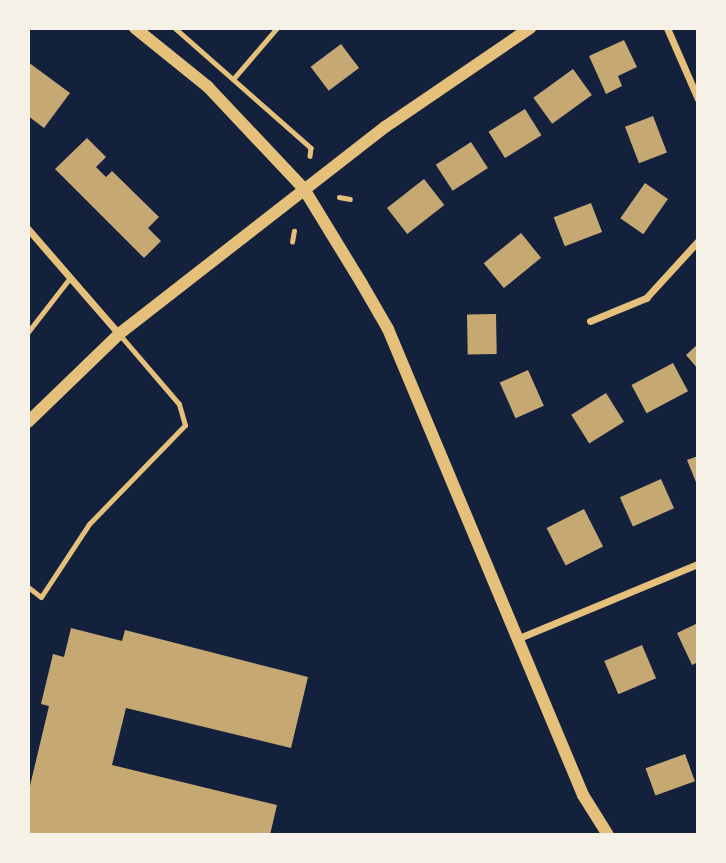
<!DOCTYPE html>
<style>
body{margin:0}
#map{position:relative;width:726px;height:863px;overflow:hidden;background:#14213d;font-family:"PT Sans",sans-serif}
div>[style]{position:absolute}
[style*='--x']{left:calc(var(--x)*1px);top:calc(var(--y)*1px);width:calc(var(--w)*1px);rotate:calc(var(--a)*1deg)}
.building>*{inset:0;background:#c6a872;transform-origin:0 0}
.path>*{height:4.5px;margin:-2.25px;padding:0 2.25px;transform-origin:2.25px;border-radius:2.25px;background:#e5c07b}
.service>*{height:5px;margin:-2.5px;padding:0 2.5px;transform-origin:2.5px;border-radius:2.5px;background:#e5c07b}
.minor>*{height:7px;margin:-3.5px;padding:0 3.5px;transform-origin:3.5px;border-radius:3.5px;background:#e5c07b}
.tertiary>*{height:12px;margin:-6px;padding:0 6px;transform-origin:6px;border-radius:6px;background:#e5c07b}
span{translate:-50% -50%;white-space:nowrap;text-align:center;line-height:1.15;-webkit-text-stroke:7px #f6f1e7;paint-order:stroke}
.frame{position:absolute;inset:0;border:30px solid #f6f1e7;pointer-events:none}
</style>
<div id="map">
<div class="building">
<i style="clip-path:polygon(624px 40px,637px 67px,618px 76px,622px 86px,606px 94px,589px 56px)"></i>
<i style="left:341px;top:44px;width:30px;height:38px;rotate:53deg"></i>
<i style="clip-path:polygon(28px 62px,70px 93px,44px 128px,28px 116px)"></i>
<i style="left:573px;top:69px;width:32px;height:49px;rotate:54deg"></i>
<i style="left:525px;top:109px;width:31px;height:43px;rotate:58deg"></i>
<i style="left:653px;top:116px;width:39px;height:30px;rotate:69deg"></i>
<i style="clip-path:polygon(87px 138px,106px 157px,96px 167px,106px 177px,112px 171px,159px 217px,148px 228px,161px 241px,144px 258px,55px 169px)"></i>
<i style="left:471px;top:142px;width:31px;height:42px;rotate:57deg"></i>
<i style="left:424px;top:179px;width:33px;height:47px;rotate:52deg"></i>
<i style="left:645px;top:183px;width:28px;height:43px;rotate:35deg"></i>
<i style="left:591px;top:203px;width:31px;height:40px;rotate:69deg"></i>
<i style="left:521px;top:233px;width:32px;height:48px;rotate:51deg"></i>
<i style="left:496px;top:314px;width:40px;height:29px;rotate:89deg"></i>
<i style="clip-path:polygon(698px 344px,698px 369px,686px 355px)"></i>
<i style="left:673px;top:363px;width:32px;height:47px;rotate:62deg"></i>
<i style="left:528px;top:370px;width:39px;height:31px;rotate:66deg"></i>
<i style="left:606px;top:393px;width:34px;height:41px;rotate:58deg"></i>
<i style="clip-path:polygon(698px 456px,698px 487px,687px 460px)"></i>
<i style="left:661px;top:479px;width:32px;height:45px;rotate:66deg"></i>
<i style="left:584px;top:509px;width:42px;height:42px;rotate:63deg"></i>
<i style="clip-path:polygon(698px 623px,698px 662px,692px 665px,677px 633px)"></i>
<i style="clip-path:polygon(71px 628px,122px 641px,125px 630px,308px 677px,291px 748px,126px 708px,112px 765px,277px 805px,270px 835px,28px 835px,28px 794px,49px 706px,41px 704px,53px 654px,64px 657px)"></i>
<i style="left:642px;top:645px;width:36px;height:41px;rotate:67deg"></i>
<i style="left:685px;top:754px;width:29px;height:42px;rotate:70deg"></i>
</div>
<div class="path">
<i style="--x:175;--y:28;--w:181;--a:41.4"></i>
<i style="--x:311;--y:148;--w:8;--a:97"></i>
<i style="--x:235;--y:77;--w:65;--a:-49.4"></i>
<i style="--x:339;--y:197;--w:11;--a:10"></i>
<i style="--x:292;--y:242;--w:11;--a:-80"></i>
</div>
<div class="service">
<i style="--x:28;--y:332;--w:67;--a:-52.3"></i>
<i style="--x:28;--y:587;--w:16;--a:38"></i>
<i style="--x:41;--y:597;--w:87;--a:-56.7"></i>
<i style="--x:89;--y:524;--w:138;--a:-45.9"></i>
<i style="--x:185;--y:425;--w:22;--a:-106"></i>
<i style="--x:179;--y:404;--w:92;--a:-130.6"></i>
</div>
<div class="minor">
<i style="--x:667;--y:28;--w:77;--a:66.4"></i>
<i style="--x:28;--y:229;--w:139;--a:49.1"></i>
<i style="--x:590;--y:321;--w:61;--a:-22.3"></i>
<i style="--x:646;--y:298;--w:77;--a:-47.6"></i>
<i style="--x:519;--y:638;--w:194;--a:-22.5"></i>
</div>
<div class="tertiary">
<i style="--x:135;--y:28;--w:94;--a:38.9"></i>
<i style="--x:208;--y:87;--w:140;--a:46.7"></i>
<i style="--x:304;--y:189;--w:111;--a:58.6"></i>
<i style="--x:362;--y:284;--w:52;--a:60"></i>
<i style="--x:388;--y:329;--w:505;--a:67.29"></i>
<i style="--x:583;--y:795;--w:47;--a:58"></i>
<i style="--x:28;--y:422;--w:127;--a:-44"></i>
<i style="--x:119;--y:334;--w:337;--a:-37.9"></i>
<i style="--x:385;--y:127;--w:176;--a:-34.3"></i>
</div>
<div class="frame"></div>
</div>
